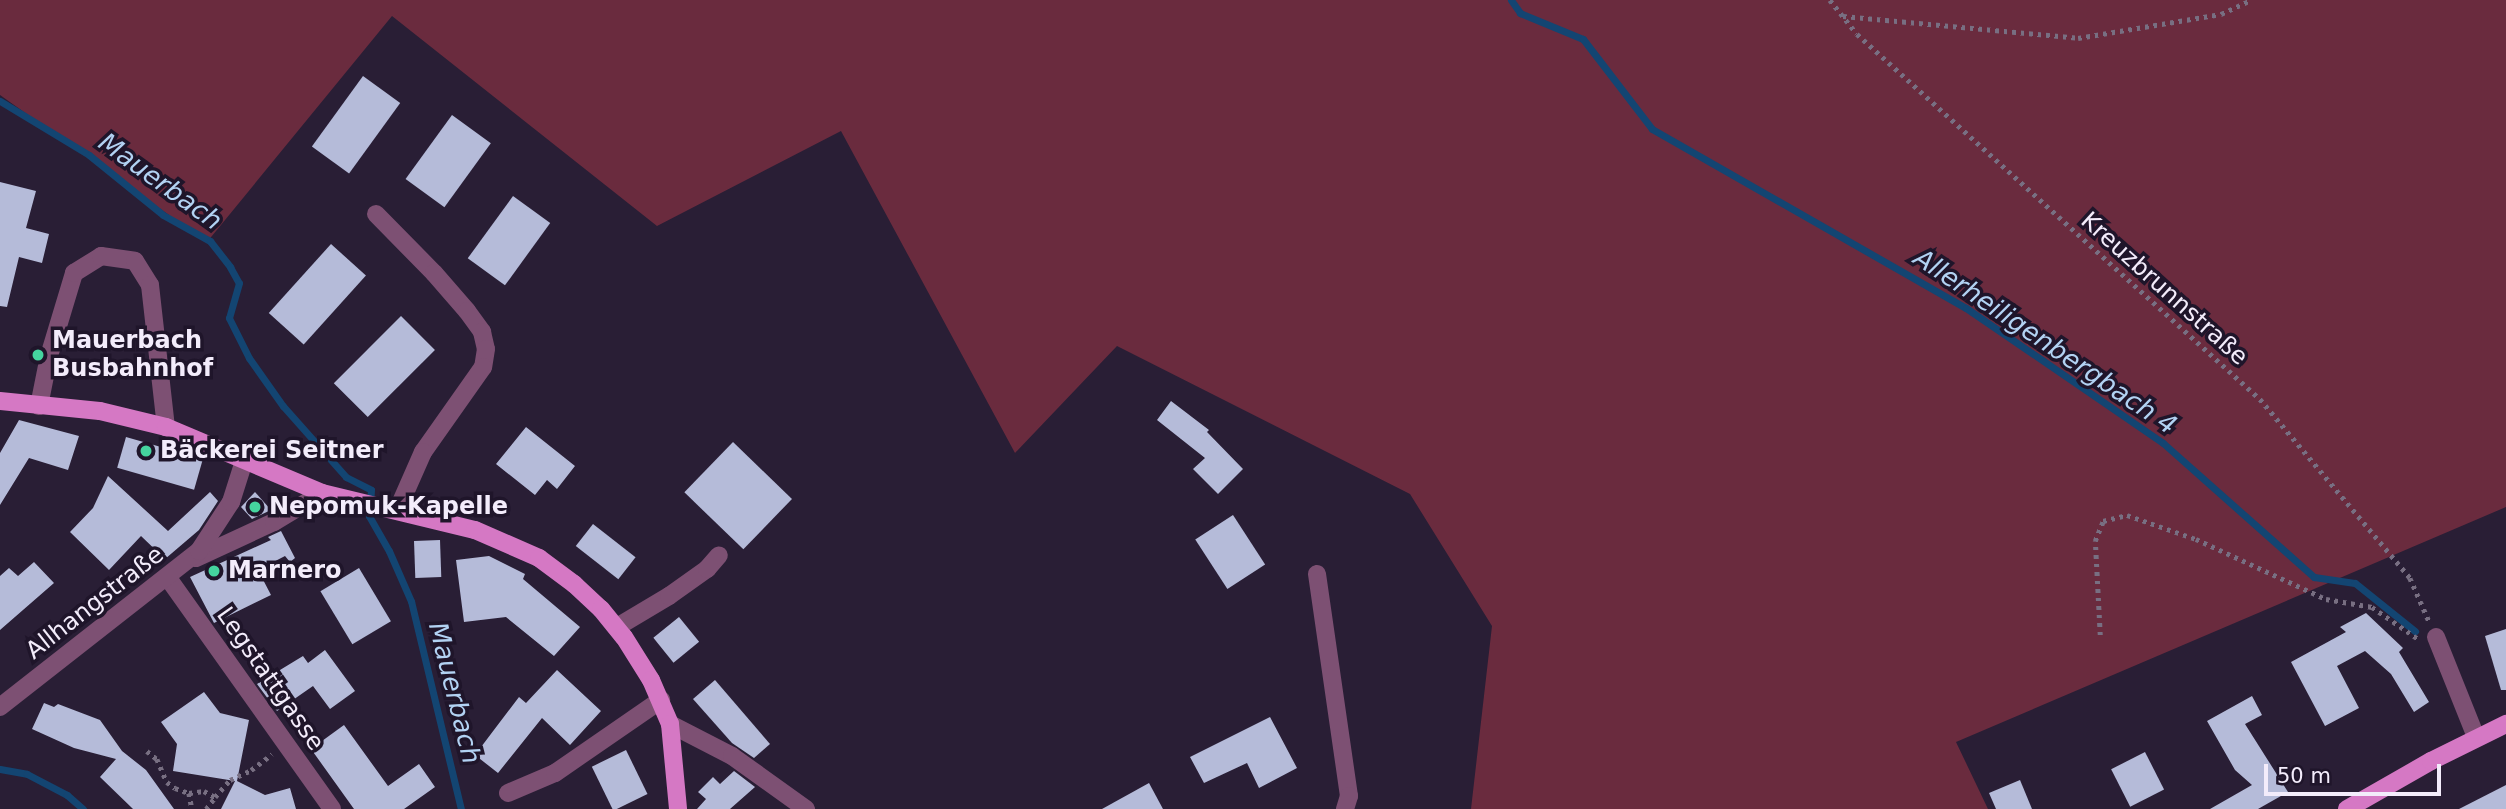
<!DOCTYPE html>
<meta charset="utf-8">
<style>
body{margin:0}
#map{position:relative;width:2506px;height:809px;overflow:hidden;background:#291e35;font-family:"DejaVu Sans",sans-serif}
div>[style]{position:absolute}
[style*='--x']{left:calc(var(--x)*1px);top:calc(var(--y)*1px);width:calc(var(--w)*1px);rotate:calc(var(--a)*1deg)}
.green>*{inset:0;background:#6a2b3e}
.stream>*{height:7px;margin:-3.5px;padding:0 3.5px;transform-origin:3.5px;border-radius:3.5px;background:#134572}
.building>*{inset:0;background:#b5bbd9;transform-origin:0 0}
.path>*{height:4.5px;margin-top:-2.25px;transform-origin:0;background:repeating-linear-gradient(90deg,#786f82 0 3.5px,transparent 0 8.5px)}
.minor>*{height:18px;margin:-9px;padding:0 9px;transform-origin:9px;border-radius:9px;background:#7d5073}
.major>*{height:18px;margin:-9px;padding:0 9px;transform-origin:9px;border-radius:9px;background:#d578c4}
.dots>*{width:19px;height:19px;translate:-50% -50%;box-sizing:border-box;border:4px solid #1f152a;border-radius:50%}
span{translate:-50% -50%;white-space:nowrap;text-align:center;line-height:1.15;-webkit-text-stroke:7px #1f152a;paint-order:stroke}
.street-label{font-size:24px;color:#f3ecfb}
.poi-label{font-size:24px;color:#f3ecfb;font-weight:700}
.left{translate:0 -50%;text-align:left}
.water-label{font-size:26px;color:#b2d2f3;font-style:italic}
.scale{position:absolute;left:2264px;top:764px;width:177px;height:32px;box-sizing:border-box;border:4px solid #f3ecfb;border-top:0;padding-left:9px;font-size:21px;line-height:24px;white-space:nowrap;color:#f3ecfb;-webkit-text-stroke:5px #1f152a;paint-order:stroke}
</style>
<div id="map">
<div class="green">
<i style="clip-path:polygon(0 0,2506px 0,2506px 507px,1956px 742px,1988px 809px,1471px 809px,1492px 626px,1410px 494px,1117px 346px,1015px 453px,841px 131px,657px 226px,392px 16px,207px 242px,0 95px)"></i>
</div>
<div class="stream">
<i style="--x:1511;--y:0;--w:16;--a:55"></i>
<i style="--x:1520;--y:13;--w:68;--a:22.4"></i>
<i style="--x:1583;--y:39;--w:113;--a:52.5"></i>
<i style="--x:1652;--y:129;--w:361;--a:29.7"></i>
<i style="--x:1966;--y:308;--w:239;--a:34.4"></i>
<i style="--x:2163;--y:443;--w:202;--a:41.6"></i>
<i style="--x:2314;--y:577;--w:41;--a:8.3"></i>
<i style="--x:2355;--y:583;--w:77;--a:38.7"></i>
<i style="--x:0;--y:101;--w:104;--a:31.2"></i>
<i style="--x:89;--y:155;--w:95;--a:39"></i>
<i style="--x:163;--y:215;--w:54;--a:29"></i>
<i style="--x:210;--y:241;--w:33;--a:52"></i>
<i style="--x:230;--y:267;--w:18;--a:61"></i>
<i style="--x:239;--y:283;--w:36;--a:106"></i>
<i style="--x:229;--y:318;--w:45;--a:63.4"></i>
<i style="--x:249;--y:358;--w:59;--a:54.7"></i>
<i style="--x:283;--y:406;--w:95;--a:48.4"></i>
<i style="--x:346;--y:477;--w:28;--a:27"></i>
<i style="--x:371;--y:490;--w:26;--a:94"></i>
<i style="--x:369;--y:516;--w:40;--a:60.3"></i>
<i style="--x:389;--y:551;--w:55;--a:66.3"></i>
<i style="--x:411;--y:601;--w:214;--a:76.5"></i>
<i style="--x:0;--y:769;--w:27;--a:10"></i>
<i style="--x:27;--y:774;--w:45;--a:27.7"></i>
<i style="--x:67;--y:795;--w:21;--a:41"></i>
</div>
<div class="building">
<i style="left:363px;top:76px;width:46px;height:87px;rotate:36deg"></i>
<i style="left:452px;top:115px;width:48px;height:79px;rotate:36deg"></i>
<i style="clip-path:polygon(0 182px,36px 191px,26px 228px,49px 234px,42px 263px,19px 257px,7px 307px,0 306px)"></i>
<i style="left:513px;top:196px;width:46px;height:77px;rotate:36deg"></i>
<i style="left:331px;top:244px;width:47px;height:93px;rotate:42deg"></i>
<i style="left:401px;top:316px;width:48px;height:95px;rotate:45deg"></i>
<i style="clip-path:polygon(1171px 401px,1209px 430px,1207px 432px,1243px 469px,1218px 494px,1193px 469px,1205px 458px,1157px 420px)"></i>
<i style="clip-path:polygon(19px 420px,79px 436px,68px 470px,29px 458px,0 505px,0 453px)"></i>
<i style="clip-path:polygon(526px 427px,575px 466px,557px 489px,547px 480px,535px 495px,496px 464px)"></i>
<i style="left:126px;top:437px;width:80px;height:32px;rotate:16deg"></i>
<i style="left:733px;top:442px;width:82px;height:70px;rotate:44deg"></i>
<i style="clip-path:polygon(108px 476px,168px 531px,210px 492px,218px 501px,199px 530px,165px 559px,141px 536px,109px 570px,70px 532px,93px 508px)"></i>
<i style="clip-path:polygon(255px 492px,271px 510px,252px 519px,241px 507px)"></i>
<i style="left:1233px;top:515px;width:59px;height:45px;rotate:57deg"></i>
<i style="left:593px;top:524px;width:54px;height:28px;rotate:38deg"></i>
<i style="clip-path:polygon(281px 531px,295px 558px,290px 562px,285px 556px,258px 570px,271px 595px,214px 623px,190px 577px,271px 540px,268px 537px)"></i>
<i style="left:440px;top:540px;width:37px;height:26px;rotate:88deg"></i>
<i style="clip-path:polygon(489px 556px,525px 574px,523px 579px,580px 627px,554px 656px,506px 617px,464px 622px,456px 560px)"></i>
<i style="clip-path:polygon(34px 562px,54px 583px,0 630px,0 576px,9px 568px,18px 576px)"></i>
<i style="left:359px;top:568px;width:62px;height:45px;rotate:59deg"></i>
<i style="clip-path:polygon(2366px 613px,2403px 648px,2399px 652px,2429px 702px,2414px 712px,2391px 674px,2365px 651px,2337px 666px,2359px 708px,2325px 726px,2291px 662px,2346px 632px,2340px 627px)"></i>
<i style="left:679px;top:617px;width:32px;height:33px;rotate:51deg"></i>
<i style="clip-path:polygon(2506px 629px,2506px 690px,2501px 690px,2485px 636px)"></i>
<i style="clip-path:polygon(325px 650px,355px 691px,330px 709px,313px 686px,277px 711px,257px 684px,303px 656px,308px 663px)"></i>
<i style="clip-path:polygon(557px 670px,601px 711px,570px 745px,542px 718px,498px 773px,475px 755px,519px 697px,526px 703px)"></i>
<i style="clip-path:polygon(715px 680px,770px 744px,754px 758px,732px 743px,693px 699px)"></i>
<i style="clip-path:polygon(204px 692px,220px 713px,249px 720px,237px 781px,265px 795px,290px 788px,296px 809px,221px 809px,235px 781px,173px 771px,177px 744px,161px 722px)"></i>
<i style="clip-path:polygon(2252px 696px,2262px 715px,2245px 724px,2288px 792px,2258px 809px,2210px 809px,2252px 785px,2235px 770px,2207px 721px)"></i>
<i style="clip-path:polygon(44px 703px,54px 707px,58px 704px,100px 720px,122px 751px,146px 770px,174px 809px,133px 809px,100px 777px,116px 759px,74px 748px,32px 729px)"></i>
<i style="clip-path:polygon(1270px 717px,1297px 768px,1259px 788px,1247px 763px,1204px 783px,1190px 757px)"></i>
<i style="clip-path:polygon(344px 725px,388px 786px,419px 764px,435px 787px,404px 809px,354px 809px,311px 749px)"></i>
<i style="left:626px;top:750px;width:49px;height:38px;rotate:64deg"></i>
<i style="left:2145px;top:752px;width:42px;height:38px;rotate:63deg"></i>
<i style="clip-path:polygon(734px 771px,755px 787px,730px 809px,697px 809px,706px 799px,698px 792px,713px 777px,720px 784px)"></i>
<i style="clip-path:polygon(2020px 780px,2032px 809px,1996px 809px,1989px 793px)"></i>
<i style="clip-path:polygon(1149px 783px,1163px 809px,1102px 809px)"></i>
<i style="clip-path:polygon(2506px 785px,2506px 809px,2459px 809px)"></i>
</div>
<div class="path">
<i style="--x:1830;--y:0;--w:43;--a:51.5"></i>
<i style="--x:1857;--y:34;--w:544;--a:42.17"></i>
<i style="--x:2260;--y:399;--w:234;--a:50"></i>
<i style="--x:2410;--y:578;--w:47;--a:66.2"></i>
<i style="--x:1843;--y:16;--w:236;--a:5.3"></i>
<i style="--x:2078;--y:38;--w:145;--a:-9.5"></i>
<i style="--x:2221;--y:14;--w:33;--a:-25"></i>
<i style="--x:2100;--y:635;--w:94;--a:-93"></i>
<i style="--x:2095;--y:541;--w:22;--a:-68"></i>
<i style="--x:2103;--y:521;--w:25;--a:-14"></i>
<i style="--x:2127;--y:515;--w:73;--a:19.2"></i>
<i style="--x:2196;--y:539;--w:143;--a:24.8"></i>
<i style="--x:2326;--y:599;--w:47;--a:9.9"></i>
<i style="--x:2372;--y:607;--w:55;--a:34.6"></i>
<i style="--x:147;--y:751;--w:13;--a:39"></i>
<i style="--x:157;--y:759;--w:25;--a:67"></i>
<i style="--x:167;--y:782;--w:10;--a:37"></i>
<i style="--x:175;--y:788;--w:15;--a:20"></i>
<i style="--x:189;--y:793;--w:15;--a:-8"></i>
<i style="--x:204;--y:791;--w:13;--a:29"></i>
<i style="--x:215;--y:797;--w:23;--a:-49"></i>
<i style="--x:230;--y:780;--w:23;--a:-25"></i>
<i style="--x:251;--y:770;--w:26;--a:-37"></i>
<i style="--x:189;--y:793;--w:16;--a:79"></i>
<i style="--x:206;--y:809;--w:15;--a:-53"></i>
</div>
<div class="minor">
<i style="--x:376;--y:214;--w:83;--a:45.5"></i>
<i style="--x:434;--y:273;--w:50;--a:49"></i>
<i style="--x:467;--y:311;--w:26;--a:54"></i>
<i style="--x:482;--y:332;--w:17;--a:77"></i>
<i style="--x:486;--y:349;--w:18;--a:99"></i>
<i style="--x:483;--y:367;--w:104;--a:125.2"></i>
<i style="--x:423;--y:452;--w:64;--a:113.8"></i>
<i style="--x:39;--y:406;--w:51;--a:-78.7"></i>
<i style="--x:49;--y:356;--w:87;--a:-73.2"></i>
<i style="--x:74;--y:273;--w:32;--a:-32"></i>
<i style="--x:101;--y:256;--w:34;--a:8"></i>
<i style="--x:135;--y:261;--w:28;--a:58"></i>
<i style="--x:150;--y:285;--w:143;--a:83.6"></i>
<i style="--x:196;--y:558;--w:86;--a:-24.8"></i>
<i style="--x:274;--y:522;--w:56;--a:-31.1"></i>
<i style="--x:1317;--y:574;--w:224;--a:81.8"></i>
<i style="--x:1349;--y:796;--w:14;--a:107"></i>
<i style="--x:168;--y:578;--w:283;--a:54.6"></i>
<i style="--x:617;--y:627;--w:61;--a:-30.8"></i>
<i style="--x:669;--y:596;--w:47;--a:-35.4"></i>
<i style="--x:707;--y:569;--w:18;--a:-49"></i>
<i style="--x:2436;--y:637;--w:108;--a:68.2"></i>
<i style="--x:0;--y:707;--w:253;--a:-38.1"></i>
<i style="--x:199;--y:551;--w:59;--a:-56.9"></i>
<i style="--x:231;--y:502;--w:43;--a:-72.4"></i>
<i style="--x:670;--y:724;--w:70;--a:27.3"></i>
<i style="--x:732;--y:756;--w:91;--a:35.6"></i>
<i style="--x:508;--y:793;--w:51;--a:-23.1"></i>
<i style="--x:555;--y:773;--w:129;--a:-34.6"></i>
</div>
<div class="major">
<i style="--x:0;--y:401;--w:100;--a:5.7"></i>
<i style="--x:100;--y:411;--w:68;--a:13.6"></i>
<i style="--x:166;--y:427;--w:169;--a:22.9"></i>
<i style="--x:322;--y:493;--w:157;--a:13.6"></i>
<i style="--x:475;--y:530;--w:70;--a:23.6"></i>
<i style="--x:539;--y:558;--w:44;--a:36.6"></i>
<i style="--x:574;--y:584;--w:37;--a:43"></i>
<i style="--x:601;--y:609;--w:36;--a:51"></i>
<i style="--x:624;--y:637;--w:51;--a:57.9"></i>
<i style="--x:651;--y:680;--w:48;--a:66.6"></i>
<i style="--x:670;--y:724;--w:85;--a:84.6"></i>
<i style="--x:2347;--y:809;--w:97;--a:-29.7"></i>
<i style="--x:2431;--y:761;--w:84;--a:-26.3"></i>
</div>
<div class="dots">
<i style="left:38px;top:355px;background:#45d49f"></i>
<i style="left:146px;top:451px;background:#45d49f"></i>
<i style="left:255px;top:507px;background:#45d49f"></i>
<i style="left:214px;top:571px;background:#45d49f"></i>
</div>
<div class="street-label">
<span style="left:2164px;top:289px;rotate:42deg">Kreuzbrunnstraße</span>
<span style="left:95px;top:603px;rotate:-38deg">Allhangstraße</span>
<span style="left:270px;top:679px;rotate:55deg">Legstattgasse</span>
</div>
<div class="poi-label">
<span class="left" style="left:52px;top:355px">Mauerbach<br>Busbahnhof</span>
<span class="left" style="left:160px;top:451px">Bäckerei Seitner</span>
<span class="left" style="left:269px;top:507px">Nepomuk-Kapelle</span>
<span class="left" style="left:228px;top:571px">Marnero</span>
</div>
<div class="water-label">
<span style="left:160px;top:182px;rotate:36deg">Mauerbach</span>
<span style="left:2045px;top:342px;rotate:34deg">Allerheiligenbergbach 4</span>
<span style="left:454px;top:693px;rotate:76deg">Mauerbach</span>
</div>
<div class="scale">50 m</div>
</div>
